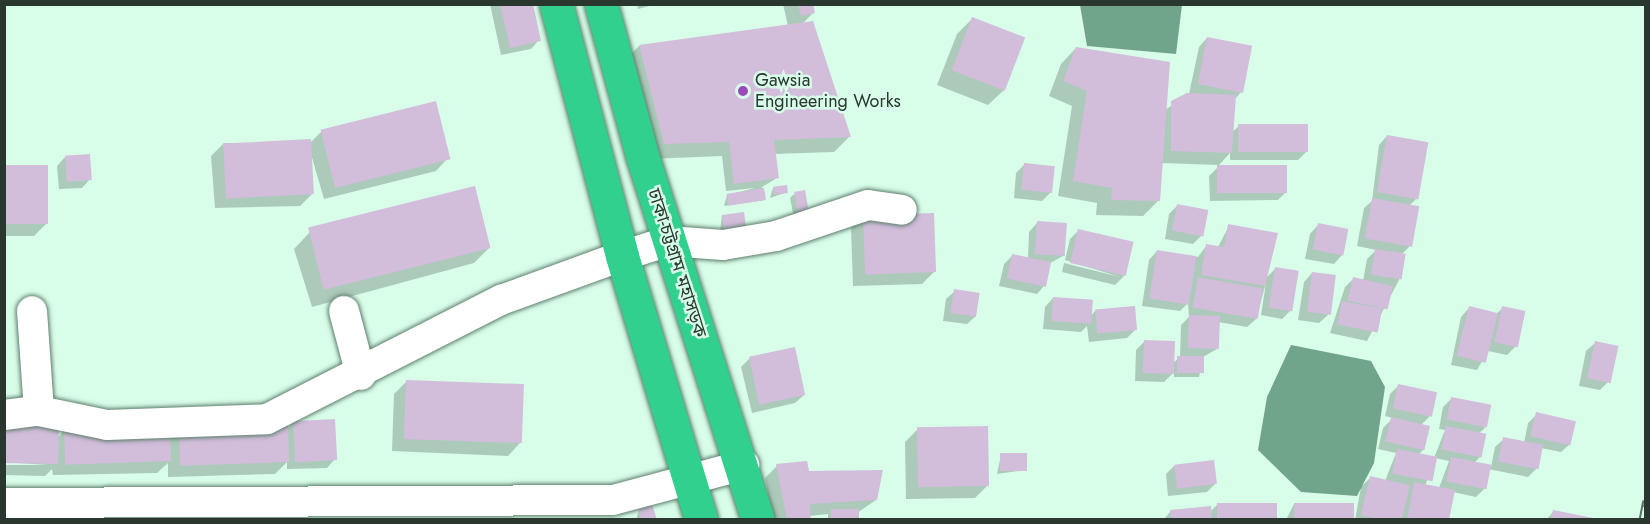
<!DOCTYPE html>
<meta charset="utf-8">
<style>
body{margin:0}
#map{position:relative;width:1650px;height:524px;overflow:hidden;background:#d8fde8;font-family:Jost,"Noto Sans Bengali",sans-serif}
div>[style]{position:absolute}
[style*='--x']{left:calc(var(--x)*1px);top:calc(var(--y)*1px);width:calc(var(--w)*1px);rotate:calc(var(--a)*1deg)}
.water>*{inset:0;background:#71a589}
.shadow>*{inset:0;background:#0003}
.building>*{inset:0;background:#d2bddb;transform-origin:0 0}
.roads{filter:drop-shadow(0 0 2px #5e7f6d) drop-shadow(0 0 2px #5e7f6d)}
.minor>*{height:30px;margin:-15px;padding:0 15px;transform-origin:15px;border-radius:15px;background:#fff}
.highway>*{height:33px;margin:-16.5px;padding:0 16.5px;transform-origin:16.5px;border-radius:16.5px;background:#31d08e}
.rail>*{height:7px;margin-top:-3.5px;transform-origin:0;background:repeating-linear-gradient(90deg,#d8fde8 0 14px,#5c7165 0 28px);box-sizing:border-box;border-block:2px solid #5c7165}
.dots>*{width:16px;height:16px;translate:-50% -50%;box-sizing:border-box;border:3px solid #d8fde8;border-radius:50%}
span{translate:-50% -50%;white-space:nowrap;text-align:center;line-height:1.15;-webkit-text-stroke:5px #d8fde8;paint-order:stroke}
.poi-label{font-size:18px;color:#29372f}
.left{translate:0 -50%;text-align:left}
.street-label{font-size:18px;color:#29372f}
.frame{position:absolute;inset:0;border:6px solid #29372f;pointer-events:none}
</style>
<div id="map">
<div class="water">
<i style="clip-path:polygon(1080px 5px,1182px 5px,1176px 54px,1087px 46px)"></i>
<i style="clip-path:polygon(1291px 345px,1371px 361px,1385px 387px,1374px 463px,1357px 496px,1301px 492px,1258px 450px,1267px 397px)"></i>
</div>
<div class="shadow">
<i style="clip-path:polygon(490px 4px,531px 4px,539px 40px,531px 49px,501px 55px)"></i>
<i style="clip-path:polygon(637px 4px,657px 4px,638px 9px)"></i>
<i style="clip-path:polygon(783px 4px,811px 4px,813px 13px,802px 24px,849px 137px,834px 152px,774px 154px,777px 178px,762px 187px,765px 200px,724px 206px,727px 195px,755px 188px,726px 191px,722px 156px,649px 159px,624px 61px,639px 46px,788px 26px)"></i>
<i style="clip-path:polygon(972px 19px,1023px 38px,1004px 90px,988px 105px,937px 85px,957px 34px)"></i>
<i style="clip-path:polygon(1207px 38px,1241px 92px,1235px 99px,1232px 132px,1238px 127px,1307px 151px,1298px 160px,1230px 160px,1230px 153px,1219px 165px,1161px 163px,1158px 201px,1143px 216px,1096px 215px,1097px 203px,1058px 196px,1072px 106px,1049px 96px,1061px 64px,1076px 48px,1165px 110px,1189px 94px,1199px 47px)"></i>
<i style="clip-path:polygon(322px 131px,448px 158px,436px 171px,324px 199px,311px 154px,312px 194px,300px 206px,215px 208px,211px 156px,224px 143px,310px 143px)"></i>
<i style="clip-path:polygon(1387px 136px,1416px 199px,1409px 206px,1410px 246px,1401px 255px,1399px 280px,1367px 341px,1330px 333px,1345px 287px,1353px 279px,1363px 281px,1367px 259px,1376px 250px,1357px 246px,1364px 208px,1372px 201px,1379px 145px)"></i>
<i style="clip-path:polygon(65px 157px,90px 179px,82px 188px,59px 189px,57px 166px)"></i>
<i style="clip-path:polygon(1025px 164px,1051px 192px,1042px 201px,1014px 198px,1016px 173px)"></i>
<i style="clip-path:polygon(4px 167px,47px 223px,34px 236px,4px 236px)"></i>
<i style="clip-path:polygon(1218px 167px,1286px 192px,1278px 200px,1210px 201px,1209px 176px)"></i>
<i style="clip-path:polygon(474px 188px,489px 248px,474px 263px,312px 307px,294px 249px,309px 233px)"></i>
<i style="clip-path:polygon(773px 188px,787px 192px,770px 198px)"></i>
<i style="clip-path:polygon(794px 194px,807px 212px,794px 218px,790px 198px)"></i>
<i style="clip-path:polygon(1178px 205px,1201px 236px,1193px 244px,1165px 239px,1169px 214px)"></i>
<i style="clip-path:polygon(722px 215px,744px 226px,720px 232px)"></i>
<i style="clip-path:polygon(864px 216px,934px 272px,922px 284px,853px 286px,851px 228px)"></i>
<i style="clip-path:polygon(1037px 223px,1065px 255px,1050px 263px,1045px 285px,1037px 294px,999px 286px,1004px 264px,1012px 256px,1028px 259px,1029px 232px)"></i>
<i style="clip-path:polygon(1318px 225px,1342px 255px,1334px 264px,1305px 259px,1310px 234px)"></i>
<i style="clip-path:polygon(1229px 226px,1265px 279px,1275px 269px,1291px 310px,1282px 319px,1261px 315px,1266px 283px,1256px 319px,1247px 327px,1218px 322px,1217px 349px,1203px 357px,1199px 377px,1174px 377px,1174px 372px,1164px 382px,1135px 381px,1136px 350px,1145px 341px,1173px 363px,1180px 357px,1181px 325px,1189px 317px,1188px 303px,1180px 311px,1142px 306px,1149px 260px,1157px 251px,1198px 257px,1207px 245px,1218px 247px)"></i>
<i style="clip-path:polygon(1079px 230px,1124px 276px,1115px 285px,1062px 272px,1064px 263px,1120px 277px,1065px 260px,1070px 239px)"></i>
<i style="clip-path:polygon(1312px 273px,1328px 315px,1319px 323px,1298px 320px,1304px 282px)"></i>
<i style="clip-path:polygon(955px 291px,976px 316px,967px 324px,943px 321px,946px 299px)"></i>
<i style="clip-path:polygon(1053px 298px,1090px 317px,1095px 311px,1136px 329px,1127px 338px,1089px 342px,1087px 326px,1081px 332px,1043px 329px,1045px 307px)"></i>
<i style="clip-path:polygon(1469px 308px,1496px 314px,1503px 308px,1516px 346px,1507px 355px,1488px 351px,1477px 370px,1451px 365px,1461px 317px)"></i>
<i style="clip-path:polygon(1595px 343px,1608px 382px,1600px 390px,1579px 386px,1586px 351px)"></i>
<i style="clip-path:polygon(750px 358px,804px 395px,795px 403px,752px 413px,741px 367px)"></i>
<i style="clip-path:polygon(406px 382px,520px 443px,508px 456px,392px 451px,394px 394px)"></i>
<i style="clip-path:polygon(evenodd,1398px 386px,1431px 415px,1421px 425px,1424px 449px,1418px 455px,1434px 458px,1445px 430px,1439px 429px,1443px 407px,1452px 398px,1485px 428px,1478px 434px,1480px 457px,1474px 463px,1491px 467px,1495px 447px,1504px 439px,1524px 443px,1528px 423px,1537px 414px,1570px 444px,1561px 452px,1541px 448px,1537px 468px,1528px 477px,1488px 469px,1485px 488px,1476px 497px,1453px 492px,1448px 520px,1355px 520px,1361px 487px,1370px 478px,1385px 481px,1396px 453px,1378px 449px,1383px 428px,1393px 418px,1385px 416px,1390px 394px,1398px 386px,1435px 458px,1449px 461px,1439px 488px,1425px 486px,1435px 458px)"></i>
<i style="clip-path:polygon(294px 422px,335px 459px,327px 468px,287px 469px,287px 462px,275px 474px,168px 477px,168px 463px,157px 473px,53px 475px,52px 469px,45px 476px,4px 475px,4px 465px,47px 465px,4px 462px,4px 423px,58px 437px,64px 431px,169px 440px,180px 430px,286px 430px)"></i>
<i style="clip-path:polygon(917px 430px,988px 485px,975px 498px,906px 499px,905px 442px)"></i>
<i style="clip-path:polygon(1001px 455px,1026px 470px,997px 474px)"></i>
<i style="clip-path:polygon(777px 466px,808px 472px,876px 500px,857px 513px,857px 520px,828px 520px,828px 514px,773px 520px,765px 478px)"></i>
<i style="clip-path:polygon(1174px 466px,1215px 484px,1207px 492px,1168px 496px,1166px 474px)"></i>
<i style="clip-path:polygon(1218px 504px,1275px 520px,1163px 520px,1171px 511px,1210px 512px)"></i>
<i style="clip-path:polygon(1294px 504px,1352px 520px,1286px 520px)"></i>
<i style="clip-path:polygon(639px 510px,655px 520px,636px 520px)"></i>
<i style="clip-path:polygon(1553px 512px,1590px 520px,1546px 520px)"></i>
</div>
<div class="building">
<i style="clip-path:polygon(500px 4px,533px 4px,541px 41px,510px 48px)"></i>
<i style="clip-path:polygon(798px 4px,813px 4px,815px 13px,801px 16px)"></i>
<i style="left:972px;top:17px;width:57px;height:57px;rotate:21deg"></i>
<i style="clip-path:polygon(813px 21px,851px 137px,774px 140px,779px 178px,734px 184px,729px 142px,664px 144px,639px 45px)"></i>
<i style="left:1207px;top:37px;width:46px;height:48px;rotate:11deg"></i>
<i style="clip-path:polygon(1076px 47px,1170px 62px,1160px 201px,1111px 200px,1112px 188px,1073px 181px,1087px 91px,1063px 81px)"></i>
<i style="clip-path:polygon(1187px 93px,1236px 95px,1232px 153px,1171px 151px,1171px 101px)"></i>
<i style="left:436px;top:101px;width:60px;height:119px;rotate:76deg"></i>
<i style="left:1308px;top:124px;width:28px;height:70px;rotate:90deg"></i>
<i style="left:1387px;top:135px;width:42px;height:58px;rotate:10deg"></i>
<i style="left:311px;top:139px;width:55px;height:88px;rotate:87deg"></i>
<i style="left:90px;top:154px;width:26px;height:25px;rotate:86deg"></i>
<i style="left:1024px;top:163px;width:31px;height:27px;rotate:6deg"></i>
<i style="left:4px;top:165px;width:44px;height:59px"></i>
<i style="left:1217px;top:165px;width:70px;height:28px"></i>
<i style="left:787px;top:185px;width:8px;height:14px;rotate:83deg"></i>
<i style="left:475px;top:186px;width:64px;height:172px;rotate:76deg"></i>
<i style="left:764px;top:188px;width:12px;height:38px;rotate:81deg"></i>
<i style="left:805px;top:190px;width:23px;height:11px;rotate:80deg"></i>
<i style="left:1372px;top:198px;width:48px;height:41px;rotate:10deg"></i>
<i style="left:1177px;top:204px;width:32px;height:27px;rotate:11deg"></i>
<i style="left:744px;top:212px;width:14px;height:22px;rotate:82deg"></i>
<i style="left:934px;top:213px;width:59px;height:71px;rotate:88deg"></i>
<i style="left:1037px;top:221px;width:30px;height:33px;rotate:4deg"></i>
<i style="left:1318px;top:223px;width:31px;height:27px;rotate:11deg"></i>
<i style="clip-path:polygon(1228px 224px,1278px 233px,1265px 286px,1201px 275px,1206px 244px,1224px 247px)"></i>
<i style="left:1078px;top:229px;width:57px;height:35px;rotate:13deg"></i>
<i style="left:1375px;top:249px;width:31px;height:26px;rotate:9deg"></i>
<i style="left:1157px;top:250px;width:40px;height:49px;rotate:9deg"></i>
<i style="left:1012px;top:254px;width:40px;height:25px;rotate:12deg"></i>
<i style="left:1275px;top:267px;width:24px;height:41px;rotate:9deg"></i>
<i style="left:1312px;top:272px;width:24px;height:40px;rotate:7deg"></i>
<i style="left:1198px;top:277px;width:66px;height:31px;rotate:10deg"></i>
<i style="left:1353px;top:277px;width:41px;height:24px;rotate:13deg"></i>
<i style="left:954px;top:289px;width:26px;height:24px;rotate:9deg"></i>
<i style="left:1053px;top:297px;width:40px;height:24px;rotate:4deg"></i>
<i style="left:1342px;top:301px;width:41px;height:24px;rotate:11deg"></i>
<i style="left:1135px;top:306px;width:24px;height:40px;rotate:85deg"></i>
<i style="left:1469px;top:306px;width:30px;height:51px;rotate:14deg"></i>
<i style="left:1502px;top:306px;width:24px;height:37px;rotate:12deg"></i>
<i style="left:1189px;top:315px;width:31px;height:33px;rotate:2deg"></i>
<i style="left:1144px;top:340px;width:31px;height:33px;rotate:2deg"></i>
<i style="left:1595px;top:341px;width:24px;height:38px;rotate:12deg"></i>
<i style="left:795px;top:347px;width:49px;height:47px;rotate:78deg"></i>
<i style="left:1177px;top:356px;width:27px;height:17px"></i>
<i style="left:406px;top:380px;width:118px;height:59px;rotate:2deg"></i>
<i style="left:1398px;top:384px;width:40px;height:25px;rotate:12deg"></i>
<i style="left:1451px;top:397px;width:41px;height:23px;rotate:11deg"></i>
<i style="left:1536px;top:412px;width:41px;height:25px;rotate:13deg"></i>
<i style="left:1391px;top:417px;width:40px;height:25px;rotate:13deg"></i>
<i style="left:335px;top:419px;width:41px;height:42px;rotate:87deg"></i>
<i style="left:5px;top:421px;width:54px;height:42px;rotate:1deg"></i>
<i style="left:288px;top:426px;width:36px;height:109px;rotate:88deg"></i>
<i style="left:988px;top:426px;width:60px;height:71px;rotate:89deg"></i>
<i style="left:1446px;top:426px;width:41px;height:24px;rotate:11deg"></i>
<i style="left:170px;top:428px;width:33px;height:106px;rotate:88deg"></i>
<i style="left:1503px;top:437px;width:41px;height:25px;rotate:11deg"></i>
<i style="left:1397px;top:449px;width:41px;height:25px;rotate:11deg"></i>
<i style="left:1000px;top:453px;width:27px;height:18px"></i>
<i style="left:1451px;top:457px;width:41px;height:25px;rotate:11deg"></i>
<i style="left:1214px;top:460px;width:24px;height:40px;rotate:83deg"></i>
<i style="clip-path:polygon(807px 461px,809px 471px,883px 470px,877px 500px,810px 504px,811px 520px,787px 520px,776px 464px)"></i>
<i style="left:1370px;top:476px;width:41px;height:40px;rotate:13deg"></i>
<i style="clip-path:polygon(1414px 482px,1455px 490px,1449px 520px,1407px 520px)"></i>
<i style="left:1217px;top:503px;width:60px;height:17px"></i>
<i style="left:1294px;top:503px;width:60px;height:17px"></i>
<i style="clip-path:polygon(652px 504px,657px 520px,641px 520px,638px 509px)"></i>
<i style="clip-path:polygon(1211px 506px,1212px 520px,1171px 520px,1170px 510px)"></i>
<i style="left:831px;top:509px;width:28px;height:11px"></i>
<i style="clip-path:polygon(1553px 510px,1593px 518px,1593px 520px,1551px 520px)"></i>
</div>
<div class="roads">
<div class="minor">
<i style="--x:344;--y:311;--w:66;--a:75.1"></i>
<i style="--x:39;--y:411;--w:69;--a:11.6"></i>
<i style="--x:107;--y:425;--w:160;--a:-2.1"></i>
<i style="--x:267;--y:419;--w:263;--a:-27"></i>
<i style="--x:501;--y:300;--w:129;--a:-20"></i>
<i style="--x:622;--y:256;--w:49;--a:-17.7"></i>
<i style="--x:669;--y:241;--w:54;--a:4.2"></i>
<i style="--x:723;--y:245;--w:54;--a:-9.6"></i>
<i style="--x:776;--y:236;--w:97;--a:-18.6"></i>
<i style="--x:868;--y:205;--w:34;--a:8"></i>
<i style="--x:4;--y:415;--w:35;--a:-7"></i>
<i style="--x:39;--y:411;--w:100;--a:-94"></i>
<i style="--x:4;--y:503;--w:609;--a:-0.28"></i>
<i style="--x:613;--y:500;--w:136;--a:-15"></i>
</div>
<div class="highway">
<i style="--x:556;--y:4;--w:260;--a:75.3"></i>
<i style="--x:622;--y:256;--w:276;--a:73.3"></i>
<i style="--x:601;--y:4;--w:156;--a:74.8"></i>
<i style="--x:642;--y:155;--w:383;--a:72.4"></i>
</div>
</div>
<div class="rail">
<i style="--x:1642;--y:520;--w:20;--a:-79"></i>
</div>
<div class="dots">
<i style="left:743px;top:91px;background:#9b4aba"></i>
</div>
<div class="poi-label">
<span class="left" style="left:755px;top:91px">Gawsia<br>Engineering Works</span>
</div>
<div class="street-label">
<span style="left:677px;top:263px;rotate:72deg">ঢাকা-চট্টগ্রাম মহাসড়ক</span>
</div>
<div class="frame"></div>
</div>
